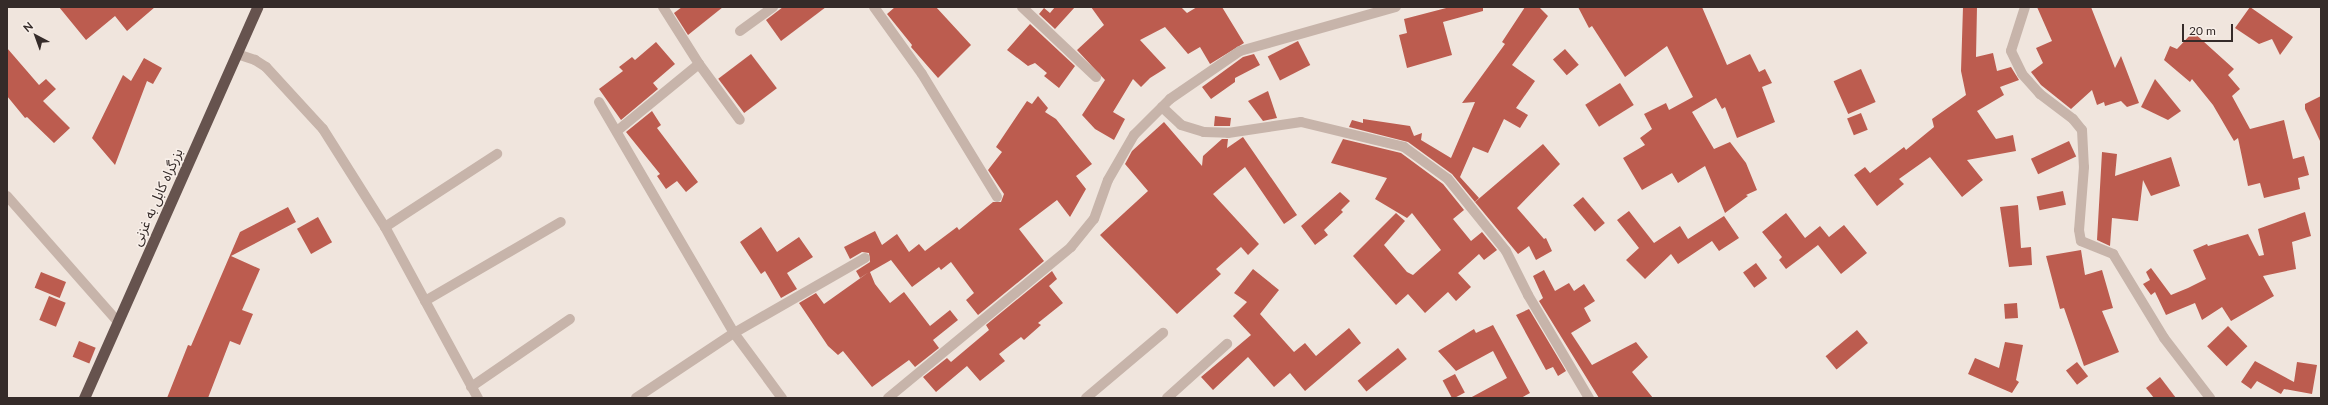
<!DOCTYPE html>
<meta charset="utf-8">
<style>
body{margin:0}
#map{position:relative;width:2328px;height:405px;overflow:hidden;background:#f0e5dd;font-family:Lato,"Noto Sans Arabic",sans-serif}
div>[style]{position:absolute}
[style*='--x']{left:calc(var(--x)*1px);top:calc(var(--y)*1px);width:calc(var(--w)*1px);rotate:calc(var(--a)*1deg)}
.building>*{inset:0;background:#bc5c4f;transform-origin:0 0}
.minor>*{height:10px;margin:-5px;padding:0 5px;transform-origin:5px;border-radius:5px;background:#c7b4aa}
.tertiary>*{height:10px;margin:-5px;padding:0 5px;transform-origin:5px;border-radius:5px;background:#c7b4aa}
.trunk>*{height:11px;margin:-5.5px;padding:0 5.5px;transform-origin:5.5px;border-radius:5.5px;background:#66534e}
span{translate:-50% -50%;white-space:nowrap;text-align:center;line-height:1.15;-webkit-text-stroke:3px #f8efe9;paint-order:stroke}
.street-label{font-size:14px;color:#352b29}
.frame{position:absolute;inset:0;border:8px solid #352b29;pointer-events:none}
.north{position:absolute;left:16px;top:16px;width:40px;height:40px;-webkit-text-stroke:3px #f8efe9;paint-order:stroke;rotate:319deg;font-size:11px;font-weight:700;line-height:16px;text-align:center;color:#352b29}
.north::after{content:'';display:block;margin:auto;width:14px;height:18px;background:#352b29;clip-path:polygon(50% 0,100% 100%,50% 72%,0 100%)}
.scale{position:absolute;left:2182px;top:24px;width:51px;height:18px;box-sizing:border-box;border:2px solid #352b29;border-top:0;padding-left:5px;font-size:12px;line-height:14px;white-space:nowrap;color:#352b29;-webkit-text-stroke:3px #f8efe9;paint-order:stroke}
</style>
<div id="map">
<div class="building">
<i style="clip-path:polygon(59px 7px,155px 7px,127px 31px,115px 16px,86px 40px)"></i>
<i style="clip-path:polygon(682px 7px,723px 7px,688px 35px,674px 13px)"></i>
<i style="clip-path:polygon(783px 7px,826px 7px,781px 41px,766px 20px)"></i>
<i style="clip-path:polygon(895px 7px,936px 7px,971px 45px,938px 78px,911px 47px,912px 45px,887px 14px)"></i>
<i style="clip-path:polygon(1055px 7px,1075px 7px,1055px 29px,1039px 14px,1044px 8px,1050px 13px)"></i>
<i style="clip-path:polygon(1091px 7px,1181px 7px,1187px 13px,1197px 7px,1222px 7px,1244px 43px,1210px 64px,1200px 47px,1188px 54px,1165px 27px,1140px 40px,1166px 68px,1150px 78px,1141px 87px,1133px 79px,1113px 112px,1125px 119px,1114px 140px,1095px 129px,1082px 115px,1105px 80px,1077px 50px,1104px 25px)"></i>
<i style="clip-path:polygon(1450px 7px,1483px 7px,1483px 11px,1443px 22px,1452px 55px,1407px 68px,1399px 35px,1407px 33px,1404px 19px)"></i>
<i style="clip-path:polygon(1525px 7px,1539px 7px,1548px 16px,1512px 65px,1535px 81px,1516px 108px,1528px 115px,1520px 128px,1504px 119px,1488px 153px,1473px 147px,1460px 177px,1479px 198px,1475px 202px,1452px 174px,1408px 142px,1349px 127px,1352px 120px,1363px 123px,1363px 119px,1410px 126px,1414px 136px,1422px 133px,1421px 140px,1451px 158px,1475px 102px,1462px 103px,1505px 44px,1502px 42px)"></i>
<i style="clip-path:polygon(1578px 7px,1702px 7px,1727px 65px,1750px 54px,1759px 72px,1765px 69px,1772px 83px,1762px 87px,1775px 122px,1737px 138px,1725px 107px,1722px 109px,1716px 98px,1692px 112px,1714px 149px,1730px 142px,1746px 163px,1757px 190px,1746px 195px,1748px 196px,1725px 213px,1705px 166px,1678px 183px,1672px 173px,1642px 190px,1623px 158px,1645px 145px,1640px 138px,1652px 129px,1644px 114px,1666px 103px,1669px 110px,1693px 97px,1667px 46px,1625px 77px,1592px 26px,1589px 28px)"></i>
<i style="clip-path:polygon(1963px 7px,1977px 7px,1976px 57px,1993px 53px,1997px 71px,2011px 67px,2019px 80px,2000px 87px,2004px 95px,1977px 111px,1996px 139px,2013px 135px,2016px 151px,1967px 160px,1983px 180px,1962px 197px,1930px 157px,1899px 179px,1904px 184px,1877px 206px,1854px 175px,1865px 167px,1870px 173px,1904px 147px,1906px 150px,1934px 127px,1932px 119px,1966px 95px,1961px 71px)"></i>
<i style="clip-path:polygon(2037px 7px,2091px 7px,2115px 68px,2121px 56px,2139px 103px,2127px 107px,2121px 101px,2105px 106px,2104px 102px,2097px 105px,2092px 90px,2071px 109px,2041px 85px,2031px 72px,2043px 63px,2036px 48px,2052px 41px)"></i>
<i style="clip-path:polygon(2250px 7px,2293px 37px,2280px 55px,2272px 39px,2259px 44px,2235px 28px)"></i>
<i style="clip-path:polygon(1030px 24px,1075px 66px,1059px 88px,1044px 76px,1047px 73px,1035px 63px,1028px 66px,1007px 50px)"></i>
<i style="clip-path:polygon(2193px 32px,2234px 69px,2228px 75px,2240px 89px,2232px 96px,2250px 129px,2284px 120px,2293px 159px,2304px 156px,2309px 175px,2298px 178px,2300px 189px,2264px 198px,2260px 183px,2248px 186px,2238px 138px,2234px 141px,2213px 105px,2192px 79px,2190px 82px,2164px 60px,2170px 46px,2177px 49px)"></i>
<i style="left:1298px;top:41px;width:27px;height:34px;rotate:63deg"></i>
<i style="clip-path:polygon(656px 42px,675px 64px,653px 83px,658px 89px,621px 120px,599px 89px,623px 71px,619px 67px,632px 57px,635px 60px)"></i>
<i style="clip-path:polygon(7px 48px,39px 85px,46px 79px,56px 89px,43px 101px,70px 128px,54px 143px,27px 117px,25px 118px,7px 96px)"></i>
<i style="left:1565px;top:49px;width:21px;height:16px;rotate:49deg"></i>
<i style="left:751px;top:54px;width:43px;height:41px;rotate:53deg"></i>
<i style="clip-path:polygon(1254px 54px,1260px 65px,1235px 78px,1235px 82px,1211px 99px,1202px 87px,1243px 57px)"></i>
<i style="clip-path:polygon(144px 58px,162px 68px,153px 84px,147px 81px,115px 165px,92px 138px,123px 75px,131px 81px)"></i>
<i style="left:1861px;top:69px;width:36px;height:30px;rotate:66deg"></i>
<i style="clip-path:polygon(2155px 79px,2181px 111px,2168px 120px,2141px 107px)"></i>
<i style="left:1620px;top:83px;width:26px;height:41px;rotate:58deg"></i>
<i style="clip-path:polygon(1268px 91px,1277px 118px,1263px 121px,1248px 101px)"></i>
<i style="clip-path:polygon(1038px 96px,1048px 108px,1045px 112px,1056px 119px,1092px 164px,1076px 176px,1086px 189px,1070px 217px,1057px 200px,1019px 229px,1044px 261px,978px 315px,966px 300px,974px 293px,951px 262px,941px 270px,939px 267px,912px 287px,891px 260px,870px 272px,875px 284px,890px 303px,904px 292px,930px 326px,950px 310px,958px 320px,933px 340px,939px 348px,915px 367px,909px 360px,872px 387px,843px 351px,838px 355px,828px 346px,799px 303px,816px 293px,824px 304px,869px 272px,860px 278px,856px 271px,870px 262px,869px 253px,862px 252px,850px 259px,844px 247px,875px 231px,882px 245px,897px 234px,909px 252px,919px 244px,925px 251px,957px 227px,959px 230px,993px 202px,1001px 202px,1004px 194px,988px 170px,1002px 152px,996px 147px,1027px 101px,1032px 104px)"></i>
<i style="clip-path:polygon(2321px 96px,2321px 143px,2305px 109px,2305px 104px)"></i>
<i style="clip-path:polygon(652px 111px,661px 125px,657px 128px,698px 182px,686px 192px,677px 181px,666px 189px,657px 176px,660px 174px,626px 132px)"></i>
<i style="left:1861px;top:113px;width:18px;height:15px;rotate:68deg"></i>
<i style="clip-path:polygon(1215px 116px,1231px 118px,1230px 126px,1214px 126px)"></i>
<i style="clip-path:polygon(1164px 122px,1202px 166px,1203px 156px,1222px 139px,1228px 139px,1227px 148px,1243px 137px,1297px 215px,1284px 224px,1245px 167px,1213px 194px,1259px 244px,1248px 255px,1241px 247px,1216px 269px,1221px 274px,1177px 314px,1100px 235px,1148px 191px,1125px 164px,1132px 151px)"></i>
<i style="clip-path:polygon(1343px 139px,1401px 153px,1443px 184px,1464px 210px,1453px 219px,1471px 241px,1482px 232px,1497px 250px,1484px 260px,1479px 254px,1458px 273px,1471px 287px,1456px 301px,1448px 292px,1425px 313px,1408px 294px,1396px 305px,1353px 256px,1396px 213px,1405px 221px,1384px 245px,1407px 272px,1413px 275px,1441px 250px,1412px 213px,1407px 218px,1375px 199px,1387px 178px,1331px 163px)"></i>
<i style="left:2069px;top:141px;width:17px;height:42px;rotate:65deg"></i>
<i style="clip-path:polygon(1543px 144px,1560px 164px,1517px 208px,1544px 239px,1546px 238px,1552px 251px,1536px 260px,1529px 246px,1518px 254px,1475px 202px)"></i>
<i style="clip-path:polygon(2102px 152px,2117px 154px,2115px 176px,2171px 157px,2180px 186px,2151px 196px,2143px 180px,2138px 221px,2112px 218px,2110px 246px,2097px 240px)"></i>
<i style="left:2063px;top:191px;width:14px;height:27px;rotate:78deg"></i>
<i style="clip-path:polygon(1340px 192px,1350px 201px,1341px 210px,1343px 212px,1324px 230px,1328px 235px,1315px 245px,1301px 226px)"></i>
<i style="left:1583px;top:197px;width:34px;height:13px;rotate:50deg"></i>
<i style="clip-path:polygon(2018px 205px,2021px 248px,2031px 247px,2032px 265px,2009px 267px,2000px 207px)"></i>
<i style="clip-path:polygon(288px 207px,296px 222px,231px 256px,260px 269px,242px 310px,253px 314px,240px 345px,230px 341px,208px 398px,167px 398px,188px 345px,191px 346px,240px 232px)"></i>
<i style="clip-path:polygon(1629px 211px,1654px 243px,1680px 226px,1688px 239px,1724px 216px,1739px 238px,1719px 251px,1712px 241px,1678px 264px,1671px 254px,1645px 279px,1626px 260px,1639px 248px,1617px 220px)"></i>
<i style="clip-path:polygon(2305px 212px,2311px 236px,2292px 242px,2296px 269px,2263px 276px,2274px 296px,2231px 321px,2222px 307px,2202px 320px,2195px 303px,2166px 315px,2155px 292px,2151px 295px,2143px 284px,2150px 280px,2146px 272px,2151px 268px,2171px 295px,2188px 288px,2206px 279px,2193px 250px,2207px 244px,2208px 246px,2248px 234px,2259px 256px,2264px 255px,2258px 229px)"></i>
<i style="clip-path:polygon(1786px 213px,1805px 238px,1820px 226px,1829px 237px,1844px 225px,1867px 253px,1841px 274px,1818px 245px,1786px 269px,1779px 260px,1782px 257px,1762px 232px)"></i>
<i style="left:318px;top:217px;width:29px;height:24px;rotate:61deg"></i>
<i style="clip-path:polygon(761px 227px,777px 252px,799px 237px,813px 257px,787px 273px,797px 289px,781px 298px,765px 271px,761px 274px,740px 242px)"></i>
<i style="clip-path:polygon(2081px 250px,2085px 275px,2102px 270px,2113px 308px,2102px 311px,2119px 352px,2084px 366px,2064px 308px,2060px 309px,2046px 256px)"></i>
<i style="left:1756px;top:263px;width:19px;height:16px;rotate:54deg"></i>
<i style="clip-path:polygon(1253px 269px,1279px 290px,1260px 314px,1294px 352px,1305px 343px,1316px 356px,1349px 328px,1361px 343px,1305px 391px,1290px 373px,1274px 387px,1248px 357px,1213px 390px,1201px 377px,1251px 335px,1233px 316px,1247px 302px,1234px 293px)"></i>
<i style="clip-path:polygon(1544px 270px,1555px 291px,1569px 283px,1574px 291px,1584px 284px,1595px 301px,1584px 308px,1591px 321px,1571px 333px,1592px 365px,1636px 342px,1648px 357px,1632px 372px,1653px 398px,1599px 398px,1539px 301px,1543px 298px,1533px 276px)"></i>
<i style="clip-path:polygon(1052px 271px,1057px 279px,1049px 286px,1063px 303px,1038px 323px,1041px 325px,1024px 340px,1021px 337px,999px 354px,1005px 361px,980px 381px,967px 366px,936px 392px,923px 377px,947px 358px,951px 362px,989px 330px,986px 325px)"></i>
<i style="left:41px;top:272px;width:27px;height:17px;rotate:22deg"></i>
<i style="left:49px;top:296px;width:18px;height:26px;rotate:22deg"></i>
<i style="left:2017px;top:303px;width:15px;height:13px;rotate:86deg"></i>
<i style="clip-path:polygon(1529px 309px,1566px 371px,1558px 376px,1553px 367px,1546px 370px,1516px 315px)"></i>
<i style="clip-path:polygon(1493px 325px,1530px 393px,1521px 398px,1470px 398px,1507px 378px,1493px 351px,1456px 371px,1438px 351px,1474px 329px,1476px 333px)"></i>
<i style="left:2228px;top:326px;width:28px;height:29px;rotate:46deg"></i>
<i style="left:1857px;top:330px;width:17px;height:41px;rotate:50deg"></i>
<i style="left:79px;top:341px;width:18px;height:17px;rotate:22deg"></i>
<i style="clip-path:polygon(2005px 342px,2023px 345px,2016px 380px,2019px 382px,2012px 393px,1968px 374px,1975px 358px,1999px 368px)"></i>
<i style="left:1398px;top:348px;width:14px;height:52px;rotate:51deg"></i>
<i style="clip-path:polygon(2255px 361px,2294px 382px,2297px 362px,2317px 365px,2312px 394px,2284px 389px,2281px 394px,2257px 381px,2251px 389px,2241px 382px)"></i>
<i style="left:2077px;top:362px;width:18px;height:14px;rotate:52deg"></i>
<i style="left:1455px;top:374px;width:21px;height:14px;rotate:62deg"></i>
<i style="clip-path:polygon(2160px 377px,2176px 398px,2154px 398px,2146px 388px)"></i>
</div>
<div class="minor">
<i style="--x:663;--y:7;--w:67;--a:57.7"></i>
<i style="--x:699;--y:64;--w:69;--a:53.8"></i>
<i style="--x:874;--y:7;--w:82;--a:54.4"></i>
<i style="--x:922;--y:74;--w:144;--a:58.6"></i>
<i style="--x:1022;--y:7;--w:102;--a:43.4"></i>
<i style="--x:2025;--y:7;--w:46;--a:107.7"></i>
<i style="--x:2011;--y:51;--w:25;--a:64"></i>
<i style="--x:2022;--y:74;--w:27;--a:48"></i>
<i style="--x:2040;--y:94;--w:41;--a:37.1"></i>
<i style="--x:2073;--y:119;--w:14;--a:51"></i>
<i style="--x:2082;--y:130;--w:37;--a:87"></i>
<i style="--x:2084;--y:167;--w:63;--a:94.5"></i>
<i style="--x:2079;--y:230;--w:11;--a:80"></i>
<i style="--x:2081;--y:241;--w:35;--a:22"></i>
<i style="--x:2113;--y:254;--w:98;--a:58.7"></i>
<i style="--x:2164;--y:338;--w:76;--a:52.5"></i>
<i style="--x:740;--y:31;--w:41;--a:-36"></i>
<i style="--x:237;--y:54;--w:19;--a:18"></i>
<i style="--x:255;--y:60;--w:13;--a:32"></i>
<i style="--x:266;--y:67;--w:84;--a:47.4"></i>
<i style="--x:323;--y:129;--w:116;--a:57.7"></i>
<i style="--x:385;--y:227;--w:195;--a:61.5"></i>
<i style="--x:599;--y:102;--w:268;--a:59.7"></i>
<i style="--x:734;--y:333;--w:81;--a:53.6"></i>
<i style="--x:1162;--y:107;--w:26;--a:43"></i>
<i style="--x:1181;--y:125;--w:24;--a:17"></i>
<i style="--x:1204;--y:132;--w:24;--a:2"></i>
<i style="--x:1228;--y:133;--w:74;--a:-8.6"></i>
<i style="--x:1301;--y:122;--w:106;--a:13.6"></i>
<i style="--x:1404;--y:147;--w:54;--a:36"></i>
<i style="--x:1448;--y:179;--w:92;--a:51.1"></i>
<i style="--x:1506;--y:251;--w:49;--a:63.4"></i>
<i style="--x:1528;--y:295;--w:120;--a:59.4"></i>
<i style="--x:617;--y:131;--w:106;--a:-39.3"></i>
<i style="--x:385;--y:227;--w:134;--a:-33.1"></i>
<i style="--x:425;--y:301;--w:157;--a:-30.2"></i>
<i style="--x:471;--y:387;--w:120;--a:-34.5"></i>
<i style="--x:636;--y:398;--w:118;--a:-33.6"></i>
<i style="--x:734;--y:333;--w:151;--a:-29.8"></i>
<i style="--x:888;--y:398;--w:237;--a:-39.5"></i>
<i style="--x:1071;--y:247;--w:36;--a:-51"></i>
<i style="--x:1094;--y:219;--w:41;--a:-70.3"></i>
<i style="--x:1108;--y:180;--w:52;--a:-60"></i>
<i style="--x:1134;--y:135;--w:51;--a:-45"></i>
<i style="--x:1170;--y:99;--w:85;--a:-34.4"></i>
<i style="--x:1240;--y:51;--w:162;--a:-15.8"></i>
<i style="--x:1086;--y:398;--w:101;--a:-40.2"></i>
<i style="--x:1167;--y:398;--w:81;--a:-42"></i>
</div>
<div class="tertiary">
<i style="--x:7;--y:196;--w:168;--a:48.6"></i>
</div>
<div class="trunk">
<i style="--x:84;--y:398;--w:428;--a:-66.1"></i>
</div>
<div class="street-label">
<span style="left:157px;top:197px;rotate:-66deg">بزرگراه کابل به غزنی</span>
</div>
<div class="frame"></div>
<div class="north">N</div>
<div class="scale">20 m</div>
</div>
